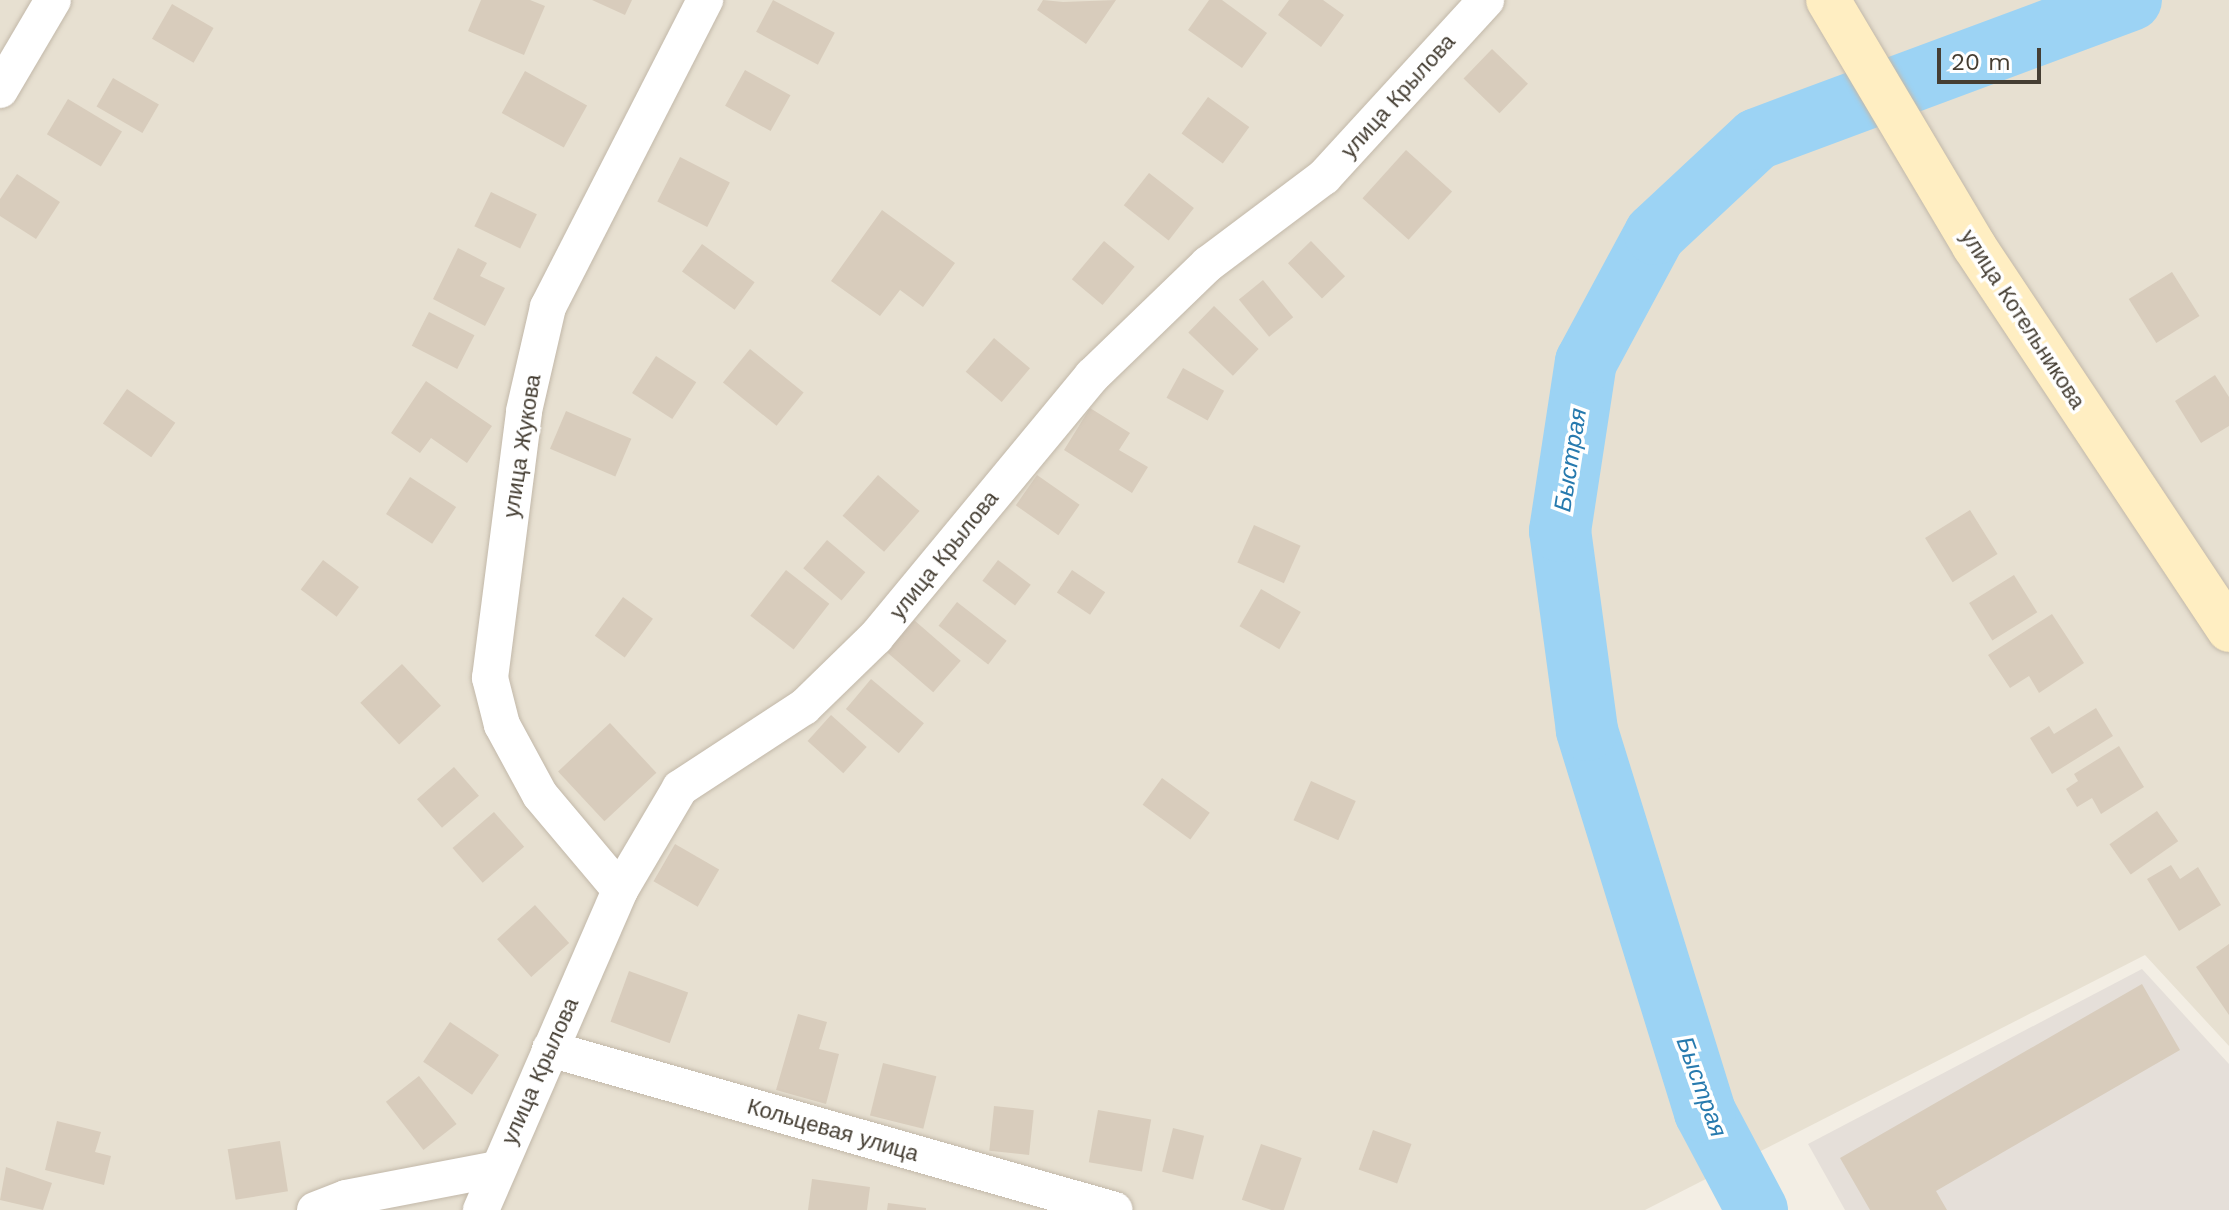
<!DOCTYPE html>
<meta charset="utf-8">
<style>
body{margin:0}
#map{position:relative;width:2229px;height:1210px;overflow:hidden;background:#f3eee4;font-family:"Work Sans",sans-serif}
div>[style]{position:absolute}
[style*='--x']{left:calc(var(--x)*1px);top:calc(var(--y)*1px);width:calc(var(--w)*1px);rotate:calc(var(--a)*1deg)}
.residential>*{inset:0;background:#e7e0d1}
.industrial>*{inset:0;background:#e5dfd9}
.river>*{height:62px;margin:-31px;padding:0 31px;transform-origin:31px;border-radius:31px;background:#9cd3f4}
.building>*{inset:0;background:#d8ccbc;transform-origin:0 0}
.roads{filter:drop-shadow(0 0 2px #c2b8a9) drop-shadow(0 0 2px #c2b8a9)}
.street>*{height:36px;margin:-18px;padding:0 18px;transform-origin:18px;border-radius:18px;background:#fff}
.secondary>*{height:44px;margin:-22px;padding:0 22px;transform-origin:22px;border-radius:22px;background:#ffeec2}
span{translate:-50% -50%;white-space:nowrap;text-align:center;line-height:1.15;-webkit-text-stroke:7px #fff;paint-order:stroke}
.street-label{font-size:22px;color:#453e33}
.water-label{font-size:24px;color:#277aae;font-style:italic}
.scale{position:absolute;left:1937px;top:48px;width:104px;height:36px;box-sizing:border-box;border:4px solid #453e33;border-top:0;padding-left:10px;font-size:24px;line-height:28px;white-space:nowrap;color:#453e33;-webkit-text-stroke:6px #fff;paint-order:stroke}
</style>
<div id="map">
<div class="residential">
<i style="clip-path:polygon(0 0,2229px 0,2229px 1046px,2145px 955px,1645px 1210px,0 1210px)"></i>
</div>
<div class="industrial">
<i style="clip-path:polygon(2142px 969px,2229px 1064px,2229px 1210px,1845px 1210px,1808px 1144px)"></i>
</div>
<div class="river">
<i style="--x:1757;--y:1210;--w:111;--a:-118"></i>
<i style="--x:1705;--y:1112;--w:400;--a:-107.2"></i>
<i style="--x:1587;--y:730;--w:201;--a:-97.7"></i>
<i style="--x:1560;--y:531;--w:171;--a:-81.3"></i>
<i style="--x:1586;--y:362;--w:145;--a:-61.7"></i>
<i style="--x:1655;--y:234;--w:139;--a:-43"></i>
<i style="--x:1757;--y:139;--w:399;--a:-20.4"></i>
</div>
<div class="building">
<i style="clip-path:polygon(481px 0,530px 0,545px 6px,524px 55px,468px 31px)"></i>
<i style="clip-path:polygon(592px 0,632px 0,625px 15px)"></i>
<i style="left:773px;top:0;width:70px;height:36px;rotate:28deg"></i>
<i style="clip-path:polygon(1043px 0,1063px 2px,1116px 0,1086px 44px,1037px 10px)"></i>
<i style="clip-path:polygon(1209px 0,1222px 0,1267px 33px,1242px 68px,1188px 30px)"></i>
<i style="clip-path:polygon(1289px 0,1323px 0,1344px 15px,1321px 47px,1278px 15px)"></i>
<i style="left:172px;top:4px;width:48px;height:40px;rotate:30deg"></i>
<i style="left:1492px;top:49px;width:50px;height:41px;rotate:44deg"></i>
<i style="left:745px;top:70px;width:52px;height:41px;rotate:29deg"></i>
<i style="left:525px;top:71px;width:71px;height:48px;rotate:29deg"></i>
<i style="left:113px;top:78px;width:53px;height:33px;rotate:30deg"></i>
<i style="left:1208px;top:97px;width:51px;height:45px;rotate:36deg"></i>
<i style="left:68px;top:99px;width:63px;height:41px;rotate:31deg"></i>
<i style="left:1406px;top:150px;width:62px;height:65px;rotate:42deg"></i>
<i style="left:680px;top:157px;width:56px;height:50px;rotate:27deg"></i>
<i style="left:1149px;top:173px;width:57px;height:41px;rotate:38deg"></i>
<i style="clip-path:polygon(17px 174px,60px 202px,36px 239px,0 216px,0 199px)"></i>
<i style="left:491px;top:192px;width:51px;height:38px;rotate:26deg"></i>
<i style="clip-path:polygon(882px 210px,955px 263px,923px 307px,900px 290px,880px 316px,831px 281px)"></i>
<i style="left:1104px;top:241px;width:40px;height:50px;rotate:40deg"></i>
<i style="left:1311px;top:241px;width:49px;height:32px;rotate:46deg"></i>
<i style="left:702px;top:244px;width:65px;height:34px;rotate:36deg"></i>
<i style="clip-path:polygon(458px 248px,487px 263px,480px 276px,505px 288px,485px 326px,433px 299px)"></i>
<i style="left:2172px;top:272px;width:52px;height:51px;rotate:58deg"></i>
<i style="left:1263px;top:280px;width:48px;height:31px;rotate:51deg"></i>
<i style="left:1214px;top:306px;width:62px;height:37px;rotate:44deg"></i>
<i style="left:429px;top:312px;width:51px;height:38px;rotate:27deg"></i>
<i style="left:994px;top:338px;width:47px;height:44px;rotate:40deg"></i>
<i style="left:750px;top:349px;width:69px;height:43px;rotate:39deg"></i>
<i style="left:656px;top:356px;width:48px;height:44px;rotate:33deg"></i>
<i style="left:1183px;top:368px;width:47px;height:34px;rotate:29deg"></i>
<i style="clip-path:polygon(2215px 375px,2229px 397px,2229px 426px,2201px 443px,2175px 401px)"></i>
<i style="clip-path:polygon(426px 381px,492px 426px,467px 463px,431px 438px,420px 453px,391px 433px)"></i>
<i style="left:127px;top:389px;width:59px;height:42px;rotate:35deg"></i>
<i style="clip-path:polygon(1090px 408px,1130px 433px,1119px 450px,1148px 467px,1132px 493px,1064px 450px)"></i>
<i style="left:566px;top:411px;width:71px;height:41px;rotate:23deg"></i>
<i style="left:878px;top:475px;width:55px;height:54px;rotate:41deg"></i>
<i style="left:1037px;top:475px;width:52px;height:37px;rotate:35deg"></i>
<i style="left:410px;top:477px;width:55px;height:44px;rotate:33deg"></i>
<i style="left:1970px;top:510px;width:52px;height:53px;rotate:58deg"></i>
<i style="left:1254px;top:525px;width:51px;height:41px;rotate:24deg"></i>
<i style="left:827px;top:540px;width:50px;height:37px;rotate:40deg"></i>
<i style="left:323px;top:560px;width:45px;height:37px;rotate:37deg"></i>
<i style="left:998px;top:560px;width:41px;height:26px;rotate:37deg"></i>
<i style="left:786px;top:570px;width:55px;height:58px;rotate:38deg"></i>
<i style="left:1072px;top:570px;width:40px;height:27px;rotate:34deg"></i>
<i style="left:2014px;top:575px;width:44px;height:53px;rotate:58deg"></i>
<i style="left:1261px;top:589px;width:46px;height:43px;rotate:30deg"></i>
<i style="left:623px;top:597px;width:37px;height:48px;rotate:36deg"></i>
<i style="left:957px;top:602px;width:63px;height:30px;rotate:38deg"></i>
<i style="clip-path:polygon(2052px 614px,2084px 663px,2039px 693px,2029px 676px,2010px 688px,1988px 655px)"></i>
<i style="left:914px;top:620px;width:62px;height:42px;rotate:41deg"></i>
<i style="left:402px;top:664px;width:57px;height:57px;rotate:47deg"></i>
<i style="left:871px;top:679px;width:69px;height:39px;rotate:40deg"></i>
<i style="clip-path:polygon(2096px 708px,2113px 736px,2052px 774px,2030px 738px,2049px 726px,2054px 734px)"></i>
<i style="left:831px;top:715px;width:48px;height:35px;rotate:42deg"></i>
<i style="left:610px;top:723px;width:68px;height:71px;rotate:47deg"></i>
<i style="clip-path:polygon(2119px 746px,2144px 787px,2101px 814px,2092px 798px,2077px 807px,2066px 789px,2078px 781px,2074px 774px)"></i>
<i style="left:454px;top:767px;width:38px;height:49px;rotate:49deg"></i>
<i style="left:1162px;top:778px;width:59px;height:33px;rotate:36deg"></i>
<i style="left:1311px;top:781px;width:49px;height:43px;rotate:24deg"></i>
<i style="left:2157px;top:811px;width:37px;height:58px;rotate:55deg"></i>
<i style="left:494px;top:812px;width:46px;height:55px;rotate:49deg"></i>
<i style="left:675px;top:844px;width:51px;height:43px;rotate:30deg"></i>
<i style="clip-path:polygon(2171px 865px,2180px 879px,2198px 867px,2221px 905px,2179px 931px,2147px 879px)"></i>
<i style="left:535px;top:905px;width:51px;height:51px;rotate:48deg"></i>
<i style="clip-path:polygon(2229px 944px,2229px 1015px,2196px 967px)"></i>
<i style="left:629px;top:971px;width:63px;height:54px;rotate:20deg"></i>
<i style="clip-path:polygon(2142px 984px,2180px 1050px,1936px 1191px,1947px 1210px,1870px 1210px,1840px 1158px)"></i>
<i style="clip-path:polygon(798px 1014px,827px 1022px,819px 1049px,839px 1054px,826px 1104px,776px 1090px)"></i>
<i style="left:450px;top:1022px;width:59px;height:48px;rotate:34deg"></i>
<i style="left:883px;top:1063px;width:55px;height:54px;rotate:14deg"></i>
<i style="left:419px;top:1076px;width:61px;height:42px;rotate:52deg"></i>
<i style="left:994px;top:1106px;width:40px;height:45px;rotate:6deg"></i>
<i style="left:1098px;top:1110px;width:54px;height:53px;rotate:10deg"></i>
<i style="clip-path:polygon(57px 1121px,101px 1132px,95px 1152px,111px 1156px,104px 1185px,45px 1170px)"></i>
<i style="left:1173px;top:1128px;width:32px;height:45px;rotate:14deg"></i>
<i style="left:1373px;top:1130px;width:41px;height:42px;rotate:20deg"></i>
<i style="left:280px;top:1141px;width:51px;height:53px;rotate:81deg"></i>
<i style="left:1261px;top:1144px;width:43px;height:59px;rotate:19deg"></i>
<i style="clip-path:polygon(6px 1167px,52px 1183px,43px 1210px,0 1200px)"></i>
<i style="clip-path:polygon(812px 1179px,870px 1187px,867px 1210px,808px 1210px)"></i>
<i style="clip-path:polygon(888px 1203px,926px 1208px,926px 1210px,887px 1210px)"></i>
</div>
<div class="roads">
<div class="street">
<i style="--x:0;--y:90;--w:104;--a:-59.5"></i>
<i style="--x:620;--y:890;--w:124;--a:-130.1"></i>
<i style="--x:540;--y:795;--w:80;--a:-118.5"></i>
<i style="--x:502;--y:725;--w:49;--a:-104.3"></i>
<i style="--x:490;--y:678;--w:269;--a:-82.7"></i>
<i style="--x:524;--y:411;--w:107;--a:-77"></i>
<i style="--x:548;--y:307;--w:345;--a:-62.9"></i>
<i style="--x:550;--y:1049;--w:587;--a:15.91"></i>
<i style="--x:315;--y:1210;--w:33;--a:-21"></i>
<i style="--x:346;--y:1198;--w:154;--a:-10.9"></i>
<i style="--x:481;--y:1210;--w:349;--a:-66.5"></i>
<i style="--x:620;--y:890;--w:118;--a:-59.5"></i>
<i style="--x:680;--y:788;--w:148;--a:-33.2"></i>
<i style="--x:804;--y:707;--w:100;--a:-44.2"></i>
<i style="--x:876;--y:637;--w:339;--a:-50.4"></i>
<i style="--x:1092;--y:376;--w:161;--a:-44"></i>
<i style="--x:1208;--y:264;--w:145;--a:-36.9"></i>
<i style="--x:1324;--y:177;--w:240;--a:-47.5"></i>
</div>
<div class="secondary">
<i style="--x:1828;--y:0;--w:286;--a:59.3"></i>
<i style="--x:1974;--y:246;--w:461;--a:56.4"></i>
</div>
</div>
<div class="street-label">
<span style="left:1398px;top:96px;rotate:-48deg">улица Крылова</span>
<span style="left:2023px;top:319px;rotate:57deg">улица Котельникова</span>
<span style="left:522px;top:446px;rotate:-81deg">улица Жукова</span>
<span style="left:944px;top:555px;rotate:-51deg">улица Крылова</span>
<span style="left:540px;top:1071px;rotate:-66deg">улица Крылова</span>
<span style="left:833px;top:1130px;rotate:16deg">Кольцевая улица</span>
</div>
<div class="water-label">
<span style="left:1571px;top:460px;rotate:-81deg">Быстрая</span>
<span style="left:1701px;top:1087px;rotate:70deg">Быстрая</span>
</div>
<div class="scale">20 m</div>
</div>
